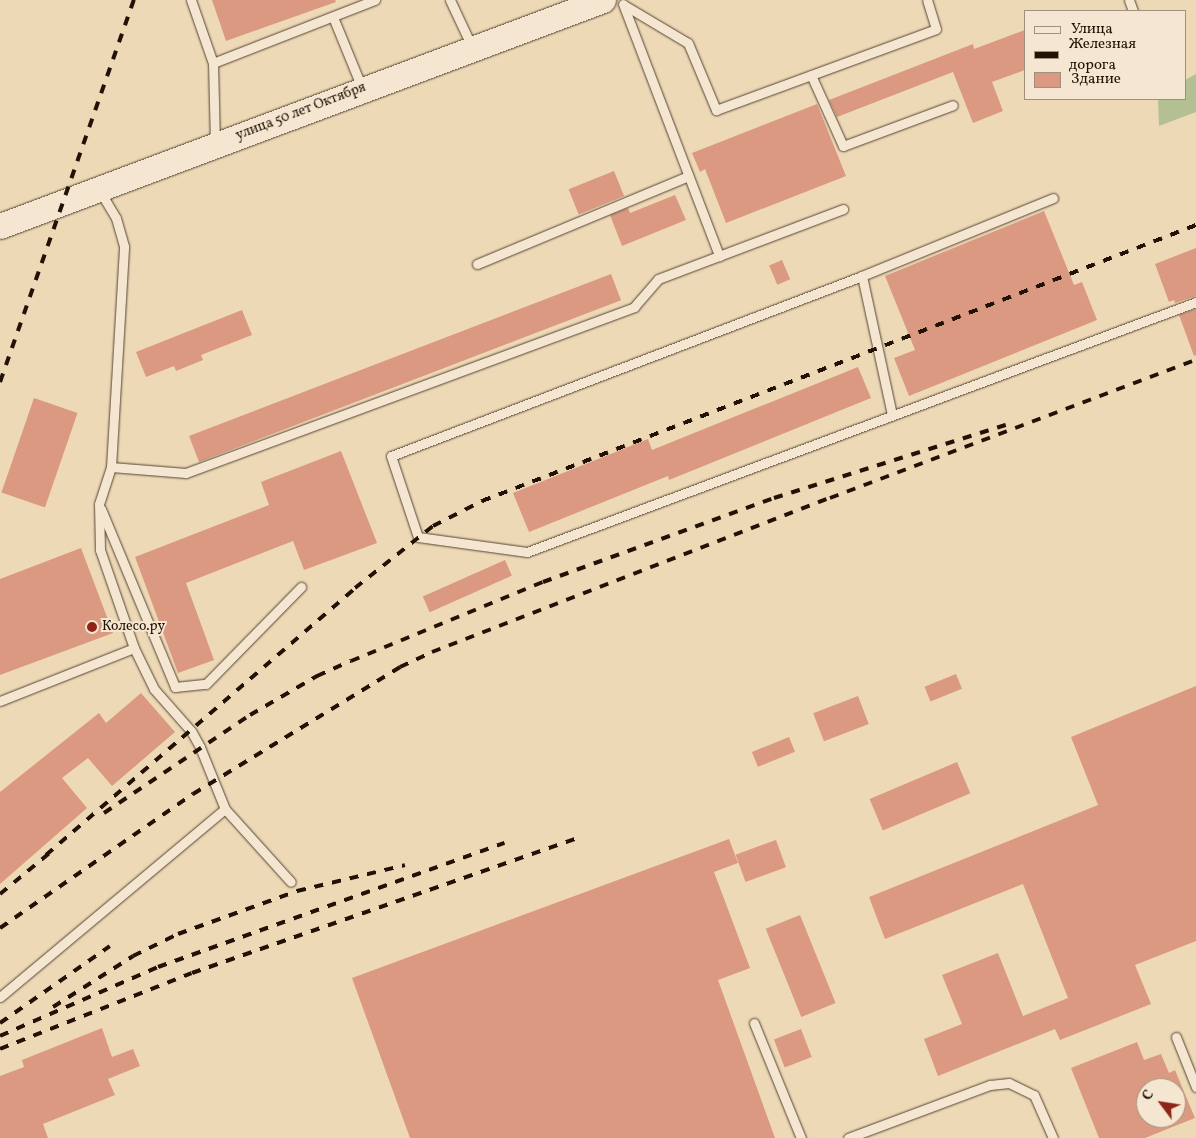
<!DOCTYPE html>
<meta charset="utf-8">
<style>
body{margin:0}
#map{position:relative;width:1196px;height:1138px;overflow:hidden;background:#eed9b7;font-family:Vollkorn,serif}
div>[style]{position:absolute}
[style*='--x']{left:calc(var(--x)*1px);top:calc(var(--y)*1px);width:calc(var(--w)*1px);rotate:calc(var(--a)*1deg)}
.green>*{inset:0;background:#b3c093}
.building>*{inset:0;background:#da9980;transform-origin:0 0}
.roads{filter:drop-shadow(0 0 1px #554432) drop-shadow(0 0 1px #554432)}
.service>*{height:9px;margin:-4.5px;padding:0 4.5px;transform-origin:4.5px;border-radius:4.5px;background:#f4e6d0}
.secondary>*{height:25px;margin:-12.5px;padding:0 12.5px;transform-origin:12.5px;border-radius:12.5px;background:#f4e6d0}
.rail>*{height:4px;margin-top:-2px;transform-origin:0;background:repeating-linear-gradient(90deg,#221205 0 9px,transparent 0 18px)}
.dots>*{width:14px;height:14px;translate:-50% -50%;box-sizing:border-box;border:2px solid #f4e6d0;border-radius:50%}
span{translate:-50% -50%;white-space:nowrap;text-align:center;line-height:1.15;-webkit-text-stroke:4px #f4e6d0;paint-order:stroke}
.street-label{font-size:14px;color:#221205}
.poi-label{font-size:14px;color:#221205}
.left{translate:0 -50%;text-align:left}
.legend{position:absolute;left:1024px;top:10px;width:162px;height:90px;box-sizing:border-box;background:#f4e6d0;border:1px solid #a0917f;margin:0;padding:6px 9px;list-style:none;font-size:15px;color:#221205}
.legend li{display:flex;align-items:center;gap:10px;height:25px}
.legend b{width:25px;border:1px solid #a0917f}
.north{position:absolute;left:1136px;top:1078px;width:50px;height:50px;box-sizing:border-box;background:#f4e6d0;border:1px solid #a0917f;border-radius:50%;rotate:301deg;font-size:14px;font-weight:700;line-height:20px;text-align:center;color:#221205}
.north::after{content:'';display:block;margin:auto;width:18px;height:22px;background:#8f2418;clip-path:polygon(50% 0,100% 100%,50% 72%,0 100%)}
</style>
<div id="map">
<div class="green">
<i style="clip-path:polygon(1196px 74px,1196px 112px,1159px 126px,1158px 99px,1185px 99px,1185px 80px)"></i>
</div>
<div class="building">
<i style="clip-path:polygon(212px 0,335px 0,336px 2px,226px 41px)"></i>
<i style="clip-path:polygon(1025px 30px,1025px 70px,992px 82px,1003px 111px,973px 123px,953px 72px,837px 117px,829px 100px,973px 44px,974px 49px)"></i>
<i style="clip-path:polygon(817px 104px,846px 176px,726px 223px,705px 169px,700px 172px,692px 153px)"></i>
<i style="left:614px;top:171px;width:27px;height:49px;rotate:68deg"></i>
<i style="clip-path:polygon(675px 195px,686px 220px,622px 246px,610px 215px,628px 208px,630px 213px)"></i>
<i style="clip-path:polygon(1044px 211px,1074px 285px,1082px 282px,1097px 320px,909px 396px,894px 358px,915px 350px,885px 276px)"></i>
<i style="clip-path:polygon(1196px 248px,1196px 296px,1175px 303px,1174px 300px,1169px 302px,1155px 264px)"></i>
<i style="left:782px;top:260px;width:21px;height:14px;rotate:67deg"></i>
<i style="left:611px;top:274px;width:28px;height:452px;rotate:69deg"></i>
<i style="clip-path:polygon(1196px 309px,1196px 355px,1194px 356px,1179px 315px)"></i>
<i style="clip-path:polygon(242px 310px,252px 335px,201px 355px,203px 360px,176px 371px,174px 366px,146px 377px,136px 352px)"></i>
<i style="clip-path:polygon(858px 367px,871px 398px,669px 480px,668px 476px,529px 532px,513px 493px,648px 439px,652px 450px)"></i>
<i style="left:34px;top:398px;width:46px;height:100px;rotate:19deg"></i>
<i style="clip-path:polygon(341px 451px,377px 543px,304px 570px,293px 541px,186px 583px,214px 660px,178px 673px,135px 557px,269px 505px,261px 482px)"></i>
<i style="clip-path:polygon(81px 548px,113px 633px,0 675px,0 579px)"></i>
<i style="left:505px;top:560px;width:17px;height:90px;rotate:66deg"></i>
<i style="left:956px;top:674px;width:16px;height:34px;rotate:68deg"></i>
<i style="clip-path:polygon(1196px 686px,1196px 941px,1135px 965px,1151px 1004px,1060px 1040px,1055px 1029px,938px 1076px,924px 1039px,962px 1024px,942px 975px,998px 953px,1023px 1016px,1068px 998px,1023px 884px,885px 939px,869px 897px,1098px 805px,1071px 737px)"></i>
<i style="clip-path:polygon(141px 693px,175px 732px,112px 786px,88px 758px,62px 778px,87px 808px,0 884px,0 792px,99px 713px,106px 723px)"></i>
<i style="left:858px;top:696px;width:30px;height:48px;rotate:69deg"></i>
<i style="left:789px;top:737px;width:16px;height:40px;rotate:68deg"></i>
<i style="left:957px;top:762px;width:34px;height:95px;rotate:67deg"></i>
<i style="clip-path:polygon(729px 839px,738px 863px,714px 872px,750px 968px,718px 980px,775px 1138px,410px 1138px,352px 978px)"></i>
<i style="left:776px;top:840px;width:29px;height:43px;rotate:70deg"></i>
<i style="left:800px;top:915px;width:95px;height:37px;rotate:68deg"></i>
<i style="clip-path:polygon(102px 1028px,112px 1057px,133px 1049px,140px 1066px,108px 1079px,115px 1095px,43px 1124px,48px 1138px,0 1138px,0 1076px,24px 1067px,22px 1060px)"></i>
<i style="left:801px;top:1029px;width:30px;height:29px;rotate:69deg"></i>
<i style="clip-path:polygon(evenodd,1137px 1042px,1144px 1060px,1161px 1054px,1169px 1073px,1175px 1070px,1195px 1118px,1145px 1138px,1099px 1138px,1071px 1068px,1137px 1042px,1146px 1088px,1176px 1088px,1176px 1118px,1146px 1118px,1146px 1088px)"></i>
</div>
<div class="roads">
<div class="service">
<i style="--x:191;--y:0;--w:67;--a:70.8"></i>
<i style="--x:450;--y:0;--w:52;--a:64.9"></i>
<i style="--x:1129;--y:0;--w:12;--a:70"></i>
<i style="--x:623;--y:4;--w:270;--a:69.1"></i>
<i style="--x:624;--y:5;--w:74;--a:30.7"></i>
<i style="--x:688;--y:43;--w:73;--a:67.3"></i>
<i style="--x:716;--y:110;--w:234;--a:-20.2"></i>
<i style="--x:936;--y:29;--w:30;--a:-107"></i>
<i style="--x:333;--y:17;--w:77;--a:67.8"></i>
<i style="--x:811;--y:75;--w:78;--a:65.7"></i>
<i style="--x:843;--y:146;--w:117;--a:-20.4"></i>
<i style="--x:215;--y:144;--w:81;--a:-91.4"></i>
<i style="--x:213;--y:63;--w:174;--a:-21.3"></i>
<i style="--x:1053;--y:198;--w:206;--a:157.8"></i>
<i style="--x:862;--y:276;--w:504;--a:159.08"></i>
<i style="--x:391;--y:456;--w:85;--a:71.6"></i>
<i style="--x:418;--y:537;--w:110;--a:7.8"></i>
<i style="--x:527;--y:552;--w:714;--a:-20.49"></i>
<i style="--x:477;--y:264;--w:229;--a:-22.6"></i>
<i style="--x:862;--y:276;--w:142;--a:77.8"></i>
<i style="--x:111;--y:467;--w:75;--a:4.6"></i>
<i style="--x:186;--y:473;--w:478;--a:-20.3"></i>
<i style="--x:634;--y:307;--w:37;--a:-49"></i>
<i style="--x:658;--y:279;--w:198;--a:-20.7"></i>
<i style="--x:101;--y:509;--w:193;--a:67.4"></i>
<i style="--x:175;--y:687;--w:31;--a:-6"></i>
<i style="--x:206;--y:684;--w:136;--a:-45.6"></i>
<i style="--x:0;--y:701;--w:144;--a:-21.6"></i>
<i style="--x:225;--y:809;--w:98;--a:47.9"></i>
<i style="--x:0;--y:997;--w:293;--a:-39.9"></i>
<i style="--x:225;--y:809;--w:67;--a:-112"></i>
<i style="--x:200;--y:747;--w:18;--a:-119"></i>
<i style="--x:191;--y:731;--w:56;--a:-131.4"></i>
<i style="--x:154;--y:689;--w:46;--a:-116"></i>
<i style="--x:134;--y:648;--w:104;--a:-109.1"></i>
<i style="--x:100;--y:550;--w:46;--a:-91.2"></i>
<i style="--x:99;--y:504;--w:39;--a:-72"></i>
<i style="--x:111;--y:467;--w:221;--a:-86.6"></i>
<i style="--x:124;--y:246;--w:29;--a:-106"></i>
<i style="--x:116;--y:218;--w:33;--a:-121"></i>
<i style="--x:754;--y:1023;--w:124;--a:67.8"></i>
<i style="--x:1176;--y:1037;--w:54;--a:68.2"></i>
<i style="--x:848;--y:1138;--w:152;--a:-20.5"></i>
<i style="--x:990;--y:1085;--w:19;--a:-6"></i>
<i style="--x:1009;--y:1083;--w:28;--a:26"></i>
<i style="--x:1034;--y:1095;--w:47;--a:66.2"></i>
</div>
<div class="secondary">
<i style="--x:0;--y:226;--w:644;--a:-20.55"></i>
</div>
</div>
<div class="rail">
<i style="--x:0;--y:382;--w:405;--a:-70.7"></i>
<i style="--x:104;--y:813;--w:176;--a:-33.9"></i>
<i style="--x:250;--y:715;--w:78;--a:-30.2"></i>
<i style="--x:317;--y:676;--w:37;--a:-24"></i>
<i style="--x:351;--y:661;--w:208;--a:-22.4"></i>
<i style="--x:543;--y:582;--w:246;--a:-20"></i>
<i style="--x:774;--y:498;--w:246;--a:-17.5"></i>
<i style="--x:46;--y:855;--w:408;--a:-40.8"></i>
<i style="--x:355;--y:588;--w:100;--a:-38.5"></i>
<i style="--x:433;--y:526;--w:55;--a:-27"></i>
<i style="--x:482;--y:501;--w:765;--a:-21.13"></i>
<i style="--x:0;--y:894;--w:67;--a:-39.6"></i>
<i style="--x:0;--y:928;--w:235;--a:-34.8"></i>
<i style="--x:193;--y:794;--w:243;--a:-31.5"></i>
<i style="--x:400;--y:667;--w:35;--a:-25"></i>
<i style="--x:432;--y:652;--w:427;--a:-21.2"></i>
<i style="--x:830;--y:498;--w:391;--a:-20.7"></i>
<i style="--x:53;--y:1007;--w:95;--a:-32.5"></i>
<i style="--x:133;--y:956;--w:50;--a:-26.1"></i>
<i style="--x:178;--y:934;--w:127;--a:-19.9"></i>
<i style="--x:297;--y:891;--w:111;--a:-13.5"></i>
<i style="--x:0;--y:1023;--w:134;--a:-35"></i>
<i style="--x:0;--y:1036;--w:172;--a:-23.6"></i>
<i style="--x:158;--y:967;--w:368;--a:-19.7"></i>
<i style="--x:0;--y:1049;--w:206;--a:-21.6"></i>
<i style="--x:192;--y:973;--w:409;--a:-19.3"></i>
</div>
<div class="dots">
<i style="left:92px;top:627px;background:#8f2418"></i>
</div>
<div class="street-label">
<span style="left:301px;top:112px;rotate:-21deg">улица 50 лет Октября</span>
</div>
<div class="poi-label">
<span class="left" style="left:102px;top:627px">Колесо.ру</span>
</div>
<ul class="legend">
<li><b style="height:6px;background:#f4e6d0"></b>Улица</li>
<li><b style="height:6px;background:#221205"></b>Железная дорога</li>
<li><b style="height:14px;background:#da9980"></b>Здание</li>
</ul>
<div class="north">С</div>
</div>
